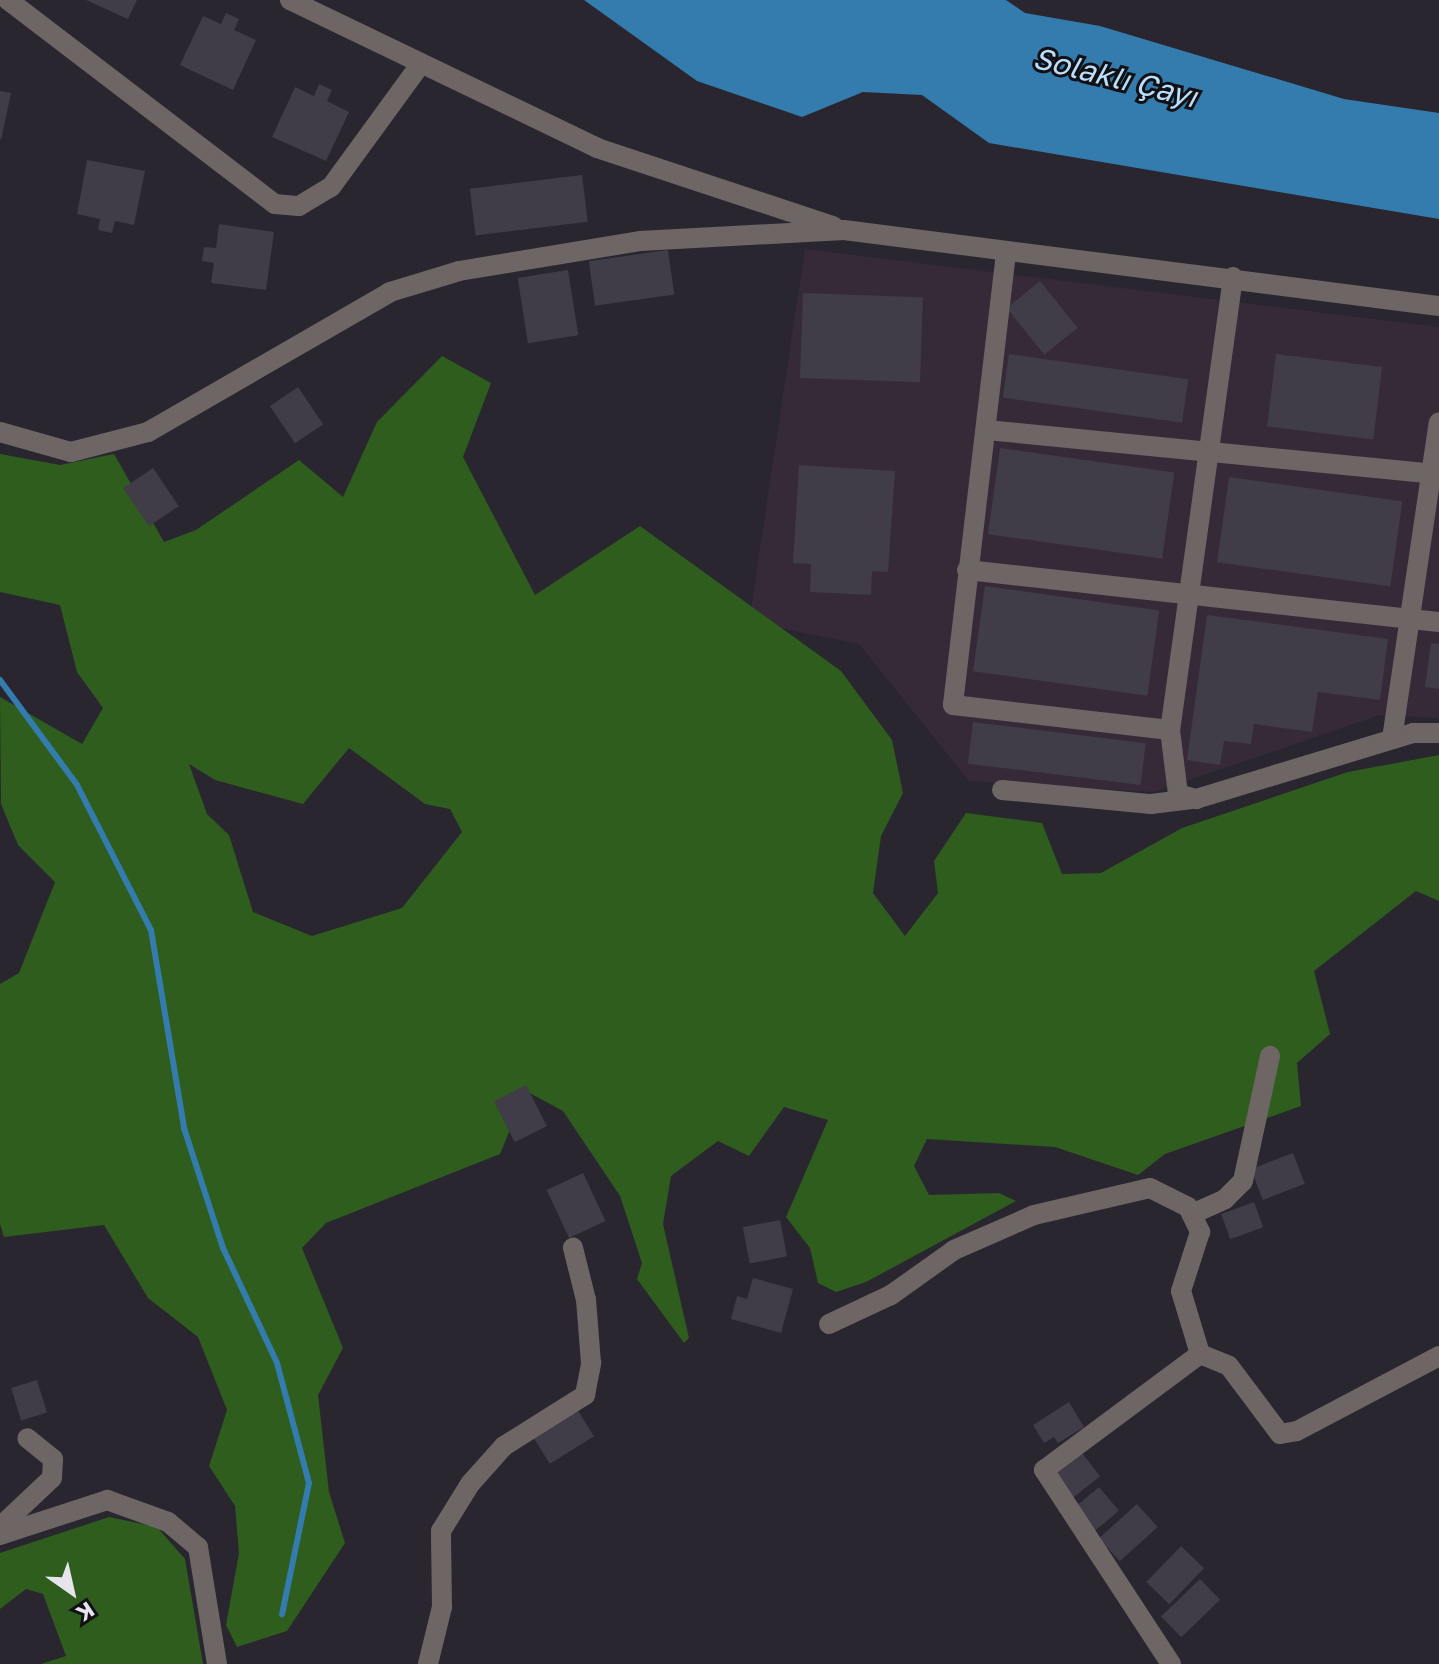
<!DOCTYPE html>
<meta charset="utf-8">
<style>
body{margin:0}
#map{position:relative;width:1439px;height:1664px;overflow:hidden;background:#292630;font-family:"Golos Text",sans-serif}
div>[style]{position:absolute}
[style*='--x']{left:calc(var(--x)*1px);top:calc(var(--y)*1px);width:calc(var(--w)*1px);rotate:calc(var(--a)*1deg)}
.industrial>*{inset:0;background:#372a38}
.forest>*{inset:0;background:#2e5d1e}
.water>*{inset:0;background:#347bae}
.stream>*{height:6px;margin:-3px;padding:0 3px;transform-origin:3px;border-radius:3px;background:#347bae}
.building>*{inset:0;background:#403c48;transform-origin:0 0}
.minor>*{height:20px;margin:-10px;padding:0 10px;transform-origin:10px;border-radius:10px;background:#6d6665}
span{translate:-50% -50%;white-space:nowrap;text-align:center;line-height:1.15;-webkit-text-stroke:6px #111014;paint-order:stroke}
.water-label{font-size:30px;color:#bbdefb;font-style:italic}
.north{position:absolute;left:32px;top:1552px;width:80px;height:80px;-webkit-text-stroke:6px #111014;paint-order:stroke;rotate:146deg;font-size:22px;font-weight:700;line-height:32px;text-align:center;color:#e7e4ec}
.north::after{content:'';display:block;margin:auto;width:28px;height:36px;background:#e7e4ec;clip-path:polygon(50% 0,100% 100%,50% 72%,0 100%)}
</style>
<div id="map">
<div class="industrial">
<i style="clip-path:polygon(805px 249px,1439px 327px,1439px 718px,1380px 715px,1154px 792px,969px 781px,859px 644px,749px 622px)"></i>
</div>
<div class="forest">
<i style="clip-path:polygon(evenodd,442px 356px,491px 383px,463px 457px,535px 595px,640px 526px,841px 671px,892px 740px,903px 793px,881px 836px,873px 893px,905px 936px,938px 893px,934px 861px,966px 813px,1042px 823px,1062px 874px,1101px 873px,1182px 828px,1348px 772px,1439px 755px,1439px 901px,1416px 891px,1314px 971px,1330px 1034px,1297px 1063px,1301px 1106px,1165px 1154px,1138px 1175px,1055px 1147px,927px 1139px,914px 1166px,929px 1195px,999px 1193px,1016px 1201px,866px 1282px,836px 1292px,818px 1283px,810px 1248px,786px 1217px,828px 1120px,784px 1107px,749px 1156px,718px 1141px,671px 1176px,663px 1224px,689px 1338px,684px 1343px,637px 1279px,642px 1263px,620px 1196px,563px 1111px,526px 1091px,500px 1154px,326px 1223px,302px 1248px,343px 1348px,318px 1395px,329px 1492px,345px 1543px,287px 1631px,237px 1647px,226px 1625px,239px 1553px,235px 1506px,209px 1466px,227px 1410px,198px 1337px,148px 1298px,104px 1225px,4px 1237px,0 1224px,0 984px,19px 973px,55px 882px,18px 845px,1px 804px,0 697px,82px 744px,103px 708px,77px 672px,60px 605px,0 592px,0 454px,60px 465px,114px 454px,164px 542px,196px 530px,299px 460px,343px 497px,377px 422px,442px 356px,349px 748px,425px 804px,450px 809px,462px 832px,402px 908px,312px 936px,253px 912px,229px 835px,207px 814px,189px 764px,215px 780px,303px 804px,349px 748px)"></i>
<i style="clip-path:polygon(109px 1517px,157px 1527px,185px 1559px,203px 1664px,41px 1664px,66px 1656px,43px 1594px,26px 1589px,0 1609px,0 1553px)"></i>
</div>
<div class="water">
<i style="clip-path:polygon(584px 0,1006px 0,1025px 13px,1100px 26px,1344px 99px,1439px 113px,1439px 219px,989px 143px,922px 95px,863px 92px,802px 117px,697px 81px)"></i>
</div>
<div class="stream">
<i style="--x:0;--y:680;--w:130;--a:53.7"></i>
<i style="--x:77;--y:785;--w:163;--a:63"></i>
<i style="--x:151;--y:930;--w:201;--a:80.5"></i>
<i style="--x:184;--y:1128;--w:126;--a:72"></i>
<i style="--x:223;--y:1248;--w:127;--a:64.8"></i>
<i style="--x:277;--y:1363;--w:124;--a:75.1"></i>
<i style="--x:309;--y:1483;--w:134;--a:101.6"></i>
</div>
<div class="building">
<i style="clip-path:polygon(86px 0,137px 0,128px 19px)"></i>
<i style="clip-path:polygon(226px 13px,239px 19px,234px 30px,256px 40px,233px 90px,180px 65px,203px 16px,221px 24px)"></i>
<i style="clip-path:polygon(319px 84px,332px 90px,327px 101px,349px 112px,326px 161px,272px 137px,295px 87px,314px 96px)"></i>
<i style="clip-path:polygon(0 91px,11px 93px,1px 140px,0 139px)"></i>
<i style="clip-path:polygon(87px 160px,145px 171px,134px 225px,115px 221px,112px 233px,98px 230px,100px 219px,77px 214px)"></i>
<i style="left:582px;top:175px;width:47px;height:113px;rotate:83deg"></i>
<i style="clip-path:polygon(219px 224px,274px 232px,266px 290px,211px 283px,214px 263px,202px 261px,204px 247px,216px 248px)"></i>
<i style="left:668px;top:250px;width:45px;height:80px;rotate:82deg"></i>
<i style="left:568px;top:270px;width:66px;height:51px;rotate:81deg"></i>
<i style="left:1040px;top:281px;width:60px;height:43px;rotate:51deg"></i>
<i style="left:803px;top:293px;width:120px;height:85px;rotate:2deg"></i>
<i style="left:1009px;top:354px;width:181px;height:44px;rotate:8deg"></i>
<i style="left:1276px;top:354px;width:107px;height:73px;rotate:7deg"></i>
<i style="left:298px;top:387px;width:45px;height:34px;rotate:56deg"></i>
<i style="left:1000px;top:448px;width:176px;height:87px;rotate:8deg"></i>
<i style="clip-path:polygon(799px 465px,895px 471px,888px 572px,872px 571px,871px 595px,810px 592px,811px 564px,793px 563px)"></i>
<i style="left:153px;top:468px;width:46px;height:36px;rotate:56deg"></i>
<i style="left:1229px;top:477px;width:175px;height:86px;rotate:8deg"></i>
<i style="left:985px;top:586px;width:176px;height:86px;rotate:8deg"></i>
<i style="clip-path:polygon(1207px 615px,1388px 639px,1380px 700px,1318px 692px,1312px 732px,1254px 724px,1251px 744px,1224px 741px,1220px 765px,1187px 760px)"></i>
<i style="clip-path:polygon(1431px 643px,1439px 644px,1439px 689px,1425px 687px)"></i>
<i style="left:973px;top:722px;width:174px;height:42px;rotate:7deg"></i>
<i style="left:526px;top:1085px;width:46px;height:36px;rotate:63deg"></i>
<i style="left:1293px;top:1153px;width:33px;height:45px;rotate:69deg"></i>
<i style="left:583px;top:1173px;width:53px;height:40px;rotate:65deg"></i>
<i style="left:1254px;top:1202px;width:27px;height:35px;rotate:70deg"></i>
<i style="left:780px;top:1220px;width:37px;height:38px;rotate:79deg"></i>
<i style="clip-path:polygon(753px 1278px,793px 1289px,781px 1333px,731px 1319px,737px 1296px,747px 1299px)"></i>
<i style="left:37px;top:1380px;width:34px;height:27px;rotate:73deg"></i>
<i style="clip-path:polygon(1069px 1402px,1084px 1427px,1058px 1443px,1054px 1437px,1044px 1443px,1033px 1425px)"></i>
<i style="left:577px;top:1409px;width:32px;height:52px;rotate:58deg"></i>
<i style="left:1078px;top:1448px;width:36px;height:39px;rotate:52deg"></i>
<i style="left:1099px;top:1487px;width:31px;height:34px;rotate:50deg"></i>
<i style="left:1137px;top:1504px;width:31px;height:51px;rotate:48deg"></i>
<i style="left:1181px;top:1546px;width:32px;height:50px;rotate:44deg"></i>
<i style="left:1200px;top:1579px;width:29px;height:54px;rotate:46deg"></i>
</div>
<div class="minor">
<i style="--x:8;--y:0;--w:336;--a:37.4"></i>
<i style="--x:275;--y:204;--w:24;--a:5"></i>
<i style="--x:299;--y:206;--w:37;--a:-31"></i>
<i style="--x:331;--y:187;--w:151;--a:-53.9"></i>
<i style="--x:290;--y:0;--w:341;--a:25.7"></i>
<i style="--x:597;--y:148;--w:249;--a:18.3"></i>
<i style="--x:1006;--y:253;--w:455;--a:96.7"></i>
<i style="--x:953;--y:705;--w:218;--a:6.6"></i>
<i style="--x:1233;--y:277;--w:457;--a:97.9"></i>
<i style="--x:1170;--y:730;--w:64;--a:82.9"></i>
<i style="--x:1178;--y:794;--w:19;--a:16"></i>
<i style="--x:1196;--y:799;--w:227;--a:-16.9"></i>
<i style="--x:1413;--y:733;--w:26;--a:0"></i>
<i style="--x:987;--y:430;--w:454;--a:5.6"></i>
<i style="--x:0;--y:432;--w:74;--a:15.7"></i>
<i style="--x:71;--y:452;--w:80;--a:-14.6"></i>
<i style="--x:148;--y:432;--w:280;--a:-30"></i>
<i style="--x:390;--y:292;--w:72;--a:-16.9"></i>
<i style="--x:459;--y:271;--w:183;--a:-9.4"></i>
<i style="--x:640;--y:241;--w:204;--a:-3.1"></i>
<i style="--x:844;--y:230;--w:600;--a:7.28"></i>
<i style="--x:967;--y:570;--w:475;--a:6.3"></i>
<i style="--x:1392;--y:739;--w:320;--a:-81.6"></i>
<i style="--x:1002;--y:790;--w:150;--a:5.4"></i>
<i style="--x:1151;--y:804;--w:41;--a:-7"></i>
<i style="--x:1192;--y:1214;--w:36;--a:-24"></i>
<i style="--x:1225;--y:1199;--w:25;--a:-45"></i>
<i style="--x:1243;--y:1181;--w:128;--a:-77.8"></i>
<i style="--x:829;--y:1324;--w:68;--a:-25.1"></i>
<i style="--x:891;--y:1295;--w:77;--a:-35.5"></i>
<i style="--x:954;--y:1250;--w:87;--a:-23.6"></i>
<i style="--x:1034;--y:1215;--w:119;--a:-13.1"></i>
<i style="--x:1150;--y:1188;--w:42;--a:26.6"></i>
<i style="--x:1188;--y:1207;--w:28;--a:64"></i>
<i style="--x:1200;--y:1232;--w:62;--a:107.9"></i>
<i style="--x:1181;--y:1291;--w:66;--a:73.2"></i>
<i style="--x:1200;--y:1354;--w:31;--a:22"></i>
<i style="--x:1229;--y:1366;--w:85;--a:53.1"></i>
<i style="--x:1280;--y:1434;--w:17;--a:-10"></i>
<i style="--x:1297;--y:1431;--w:161;--a:-27.8"></i>
<i style="--x:0;--y:1527;--w:71;--a:-43.3"></i>
<i style="--x:52;--y:1478;--w:19;--a:-87"></i>
<i style="--x:53;--y:1459;--w:33;--a:-141"></i>
<i style="--x:0;--y:1535;--w:113;--a:-18.1"></i>
<i style="--x:107;--y:1500;--w:65;--a:19.8"></i>
<i style="--x:168;--y:1522;--w:39;--a:40"></i>
<i style="--x:198;--y:1547;--w:119;--a:80.8"></i>
<i style="--x:428;--y:1664;--w:59;--a:-76.2"></i>
<i style="--x:442;--y:1607;--w:76;--a:-90.8"></i>
<i style="--x:441;--y:1531;--w:55;--a:-58.3"></i>
<i style="--x:470;--y:1484;--w:51;--a:-48.2"></i>
<i style="--x:504;--y:1446;--w:96;--a:-32.2"></i>
<i style="--x:585;--y:1395;--w:33;--a:-79"></i>
<i style="--x:591;--y:1363;--w:63;--a:-94.5"></i>
<i style="--x:586;--y:1300;--w:54;--a:-104"></i>
<i style="--x:1171;--y:1664;--w:232;--a:-123.2"></i>
<i style="--x:1044;--y:1470;--w:194;--a:-36.6"></i>
</div>
<div class="water-label">
<span style="left:1115px;top:77px;rotate:14deg">Solaklı Çayı</span>
</div>
<div class="north">K</div>
</div>
